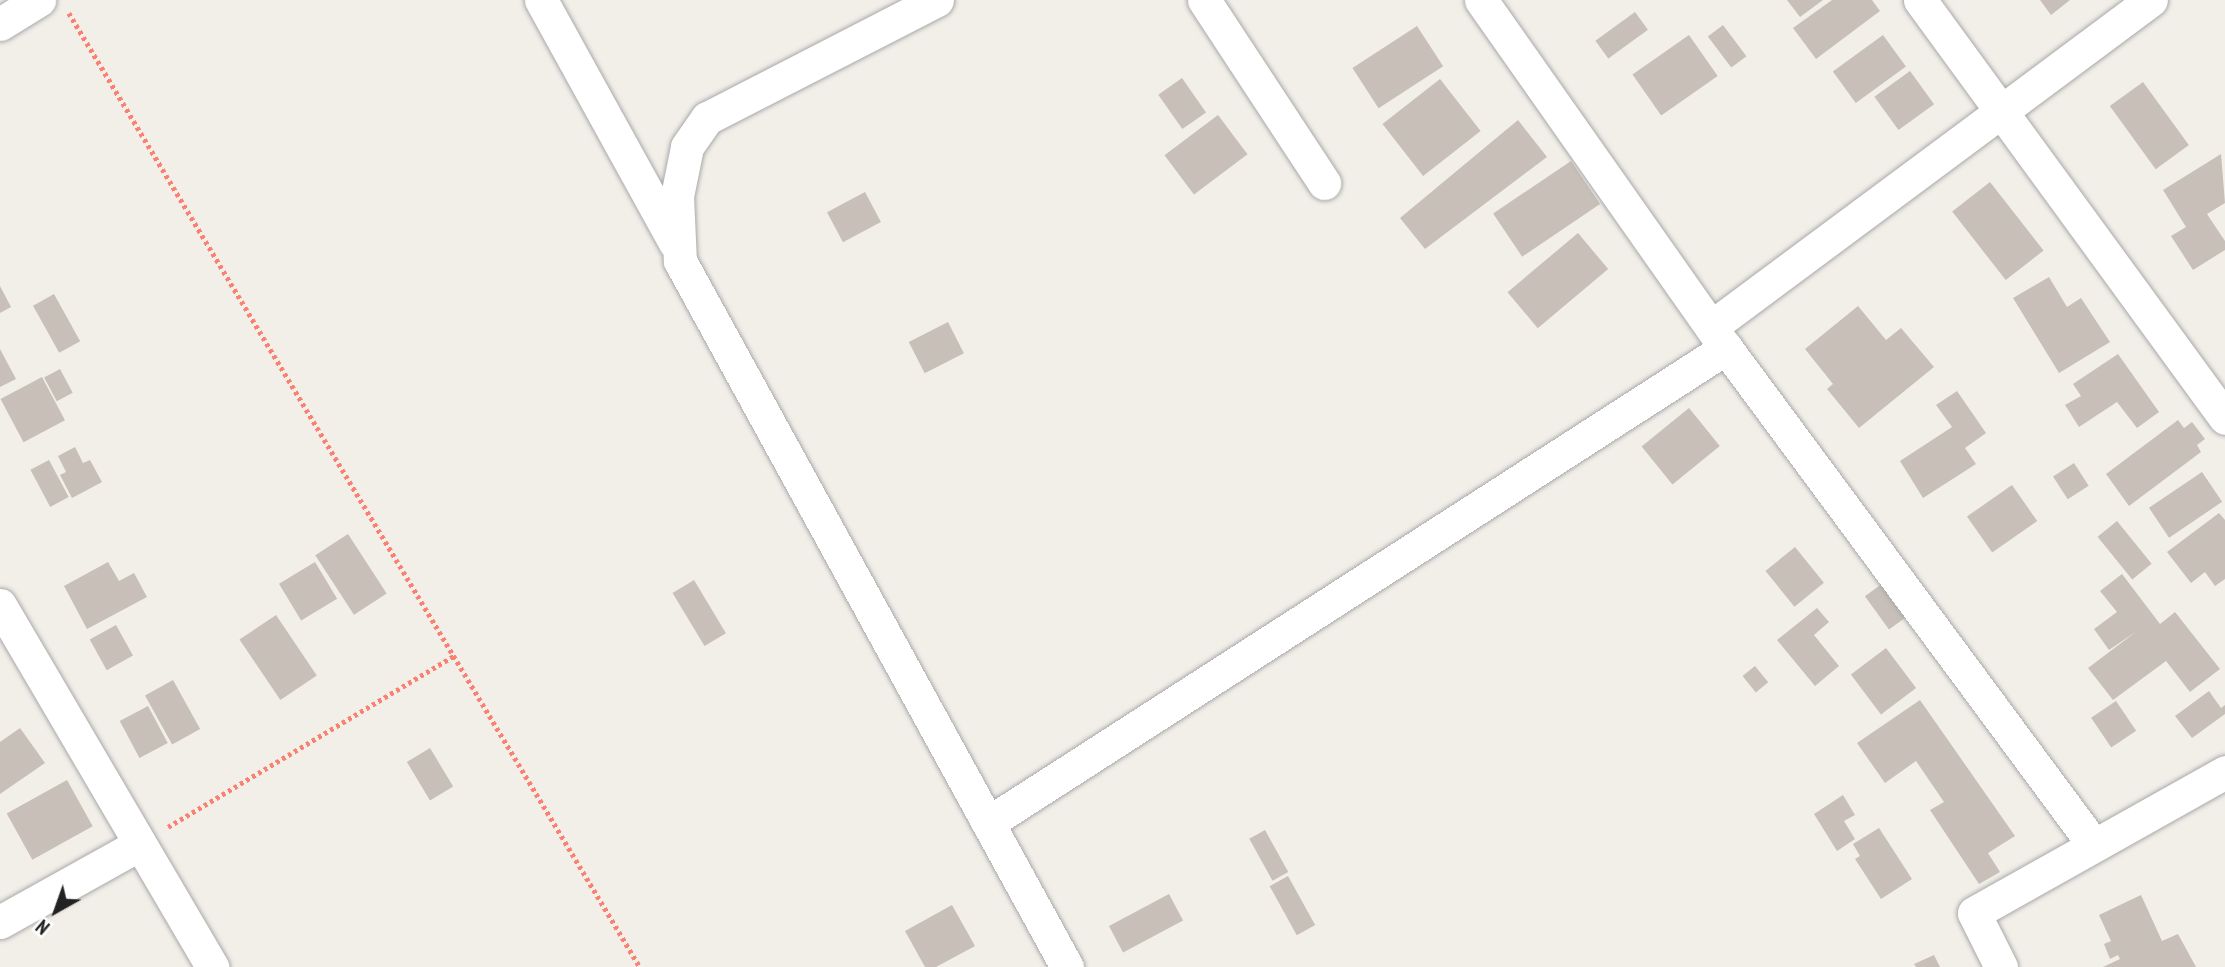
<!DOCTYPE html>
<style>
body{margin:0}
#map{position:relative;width:2225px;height:967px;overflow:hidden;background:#f2efe9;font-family:"PT Sans Narrow",sans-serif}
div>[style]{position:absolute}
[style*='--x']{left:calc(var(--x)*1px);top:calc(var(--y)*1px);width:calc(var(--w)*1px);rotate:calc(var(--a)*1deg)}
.building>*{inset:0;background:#c7bfb8;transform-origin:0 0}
.path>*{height:4.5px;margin-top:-2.25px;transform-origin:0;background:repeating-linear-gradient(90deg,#fa8072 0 3.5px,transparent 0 7px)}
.roads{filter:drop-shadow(0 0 2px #a9a9a9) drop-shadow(0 0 2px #a9a9a9)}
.street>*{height:33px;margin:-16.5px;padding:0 16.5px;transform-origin:16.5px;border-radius:16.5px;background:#fff}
span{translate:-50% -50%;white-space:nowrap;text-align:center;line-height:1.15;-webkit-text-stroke:5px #fff;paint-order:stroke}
.north{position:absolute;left:21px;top:876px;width:70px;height:70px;-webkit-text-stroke:5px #fff;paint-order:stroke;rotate:220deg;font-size:19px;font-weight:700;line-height:28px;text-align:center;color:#222}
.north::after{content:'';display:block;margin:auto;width:24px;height:32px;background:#222;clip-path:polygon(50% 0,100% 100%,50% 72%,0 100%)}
</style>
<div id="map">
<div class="building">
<i style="clip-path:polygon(1787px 0,1823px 0,1800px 17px)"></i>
<i style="clip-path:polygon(1832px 0,1872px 0,1880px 11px,1816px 59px,1793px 28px)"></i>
<i style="clip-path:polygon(2040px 0,2070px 0,2051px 15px)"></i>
<i style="left:1635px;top:12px;width:22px;height:49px;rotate:54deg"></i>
<i style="left:1723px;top:25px;width:39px;height:19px;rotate:53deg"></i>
<i style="left:1417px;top:26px;width:48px;height:77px;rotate:57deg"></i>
<i style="left:1689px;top:35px;width:50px;height:69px;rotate:55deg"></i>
<i style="left:1883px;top:35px;width:39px;height:62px;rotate:54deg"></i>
<i style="left:1910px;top:71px;width:41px;height:44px;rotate:54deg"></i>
<i style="left:1182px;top:78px;width:42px;height:29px;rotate:55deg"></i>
<i style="left:1440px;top:79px;width:66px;height:73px;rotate:52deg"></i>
<i style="left:2143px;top:82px;width:78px;height:41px;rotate:54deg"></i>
<i style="left:1218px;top:115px;width:49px;height:67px;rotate:53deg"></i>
<i style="clip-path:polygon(1518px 120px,1547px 157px,1425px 249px,1400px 218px)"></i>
<i style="clip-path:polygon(2221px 154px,2225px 203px,2207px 214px,2225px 241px,2225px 250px,2193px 270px,2171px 236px,2186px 227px,2163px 190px)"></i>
<i style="left:1571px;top:161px;width:52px;height:94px;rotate:56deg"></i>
<i style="left:1990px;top:182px;width:87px;height:48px;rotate:52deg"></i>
<i style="left:865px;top:192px;width:34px;height:43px;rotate:62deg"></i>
<i style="left:1578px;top:233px;width:47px;height:92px;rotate:50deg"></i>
<i style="clip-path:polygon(2049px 277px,2067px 307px,2081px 298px,2110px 342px,2059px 373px,2013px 298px)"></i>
<i style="clip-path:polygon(0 286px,11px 307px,0 313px)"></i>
<i style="left:54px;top:294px;width:54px;height:24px;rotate:61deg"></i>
<i style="clip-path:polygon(1858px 306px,1886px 340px,1901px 328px,1934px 367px,1859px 428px,1827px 389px,1833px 384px,1805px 349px)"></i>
<i style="left:948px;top:322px;width:35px;height:44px;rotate:63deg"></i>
<i style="clip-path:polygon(0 349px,16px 379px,0 387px)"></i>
<i style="clip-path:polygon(2118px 354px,2159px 412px,2137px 428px,2117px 402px,2079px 427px,2065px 405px,2081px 396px,2073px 384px)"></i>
<i style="left:60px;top:369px;width:27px;height:18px;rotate:62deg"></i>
<i style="left:42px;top:377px;width:49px;height:47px;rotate:62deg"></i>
<i style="clip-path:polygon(1957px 391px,1986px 433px,1965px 448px,1976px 464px,1923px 498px,1900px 461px,1952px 427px,1936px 405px)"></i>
<i style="left:1689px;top:408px;width:49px;height:61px;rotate:51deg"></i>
<i style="clip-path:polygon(2178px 420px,2184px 428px,2192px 422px,2205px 439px,2197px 445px,2201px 452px,2129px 506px,2106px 474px)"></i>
<i style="clip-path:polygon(75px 447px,83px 463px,90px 460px,102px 482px,72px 498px,60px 475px,66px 472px,58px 456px)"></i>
<i style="left:49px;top:460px;width:42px;height:21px;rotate:62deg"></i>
<i style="left:2074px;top:463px;width:27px;height:25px;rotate:57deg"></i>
<i style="left:2202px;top:472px;width:36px;height:64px;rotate:56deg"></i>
<i style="left:2012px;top:485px;width:44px;height:55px;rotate:55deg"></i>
<i style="clip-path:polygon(2219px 513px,2225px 520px,2225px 579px,2215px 586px,2205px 572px,2191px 583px,2167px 552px)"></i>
<i style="left:2117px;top:521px;width:55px;height:25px;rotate:51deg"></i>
<i style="left:348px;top:534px;width:71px;height:39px;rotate:57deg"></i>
<i style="left:1795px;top:547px;width:46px;height:38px;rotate:51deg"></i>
<i style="clip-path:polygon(108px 562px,119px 581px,134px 573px,147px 597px,87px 629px,64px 586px)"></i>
<i style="left:315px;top:562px;width:43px;height:42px;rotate:59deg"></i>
<i style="clip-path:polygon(2122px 574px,2160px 624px,2175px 612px,2220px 669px,2190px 692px,2166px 661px,2113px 700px,2088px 668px,2137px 631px,2109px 650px,2094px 629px,2117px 612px,2100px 591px)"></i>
<i style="left:1890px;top:578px;width:41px;height:31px;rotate:54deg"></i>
<i style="left:694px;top:580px;width:62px;height:25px;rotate:59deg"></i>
<i style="clip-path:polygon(1817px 608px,1829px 622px,1814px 635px,1839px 666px,1815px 686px,1777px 640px)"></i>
<i style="left:276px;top:615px;width:73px;height:44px;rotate:56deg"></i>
<i style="left:116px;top:625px;width:35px;height:30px;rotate:61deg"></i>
<i style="left:1886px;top:648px;width:50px;height:44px;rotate:53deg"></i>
<i style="left:1755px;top:666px;width:21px;height:16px;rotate:51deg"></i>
<i style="left:173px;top:680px;width:56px;height:32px;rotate:61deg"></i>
<i style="clip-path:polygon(2209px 691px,2221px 708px,2225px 705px,2225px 714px,2192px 738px,2175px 716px)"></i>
<i style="clip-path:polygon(1920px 700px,2015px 836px,1988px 853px,2000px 872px,1979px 884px,1930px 810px,1944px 802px,1916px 761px,1885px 783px,1857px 743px)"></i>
<i style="left:2116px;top:701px;width:36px;height:30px;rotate:56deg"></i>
<i style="left:148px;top:706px;width:42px;height:32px;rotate:62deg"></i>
<i style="clip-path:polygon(20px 728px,45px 763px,0 794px,0 742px)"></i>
<i style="left:430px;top:748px;width:45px;height:27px;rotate:59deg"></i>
<i style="left:67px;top:780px;width:53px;height:69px;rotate:61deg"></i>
<i style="clip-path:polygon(1843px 795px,1855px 815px,1844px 821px,1855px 839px,1837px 851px,1814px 814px)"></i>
<i style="clip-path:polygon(1879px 828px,1912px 879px,1881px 899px,1855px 859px,1860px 856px,1853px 844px)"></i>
<i style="left:1265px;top:830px;width:48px;height:18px;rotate:61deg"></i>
<i style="left:1288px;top:876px;width:56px;height:21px;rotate:61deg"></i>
<i style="left:1169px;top:894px;width:30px;height:68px;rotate:62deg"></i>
<i style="clip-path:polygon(2141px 895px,2162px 941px,2178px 934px,2196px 967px,2103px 967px,2120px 959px,2118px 955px,2110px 959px,2104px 944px,2111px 941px,2099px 915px)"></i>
<i style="clip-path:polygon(952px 905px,975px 946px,936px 967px,925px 967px,905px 931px)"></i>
<i style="clip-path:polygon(1934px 955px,1940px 967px,1916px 967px,1914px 964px)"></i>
</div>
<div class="path">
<i style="--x:69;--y:13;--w:1112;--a:59.1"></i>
<i style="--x:168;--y:827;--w:335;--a:-30.9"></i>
</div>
<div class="roads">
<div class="street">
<i style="--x:541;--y:0;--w:277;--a:61.1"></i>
<i style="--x:937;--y:0;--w:259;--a:152.8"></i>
<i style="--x:707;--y:118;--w:35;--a:125"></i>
<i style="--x:687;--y:147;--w:50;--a:101.5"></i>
<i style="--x:677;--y:196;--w:65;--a:87.4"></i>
<i style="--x:680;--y:261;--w:805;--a:61.27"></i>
<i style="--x:1204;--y:0;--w:219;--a:56.7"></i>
<i style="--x:1481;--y:0;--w:426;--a:54.9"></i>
<i style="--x:1726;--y:348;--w:617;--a:53.5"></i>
<i style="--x:1920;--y:0;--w:517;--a:53.88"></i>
<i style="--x:0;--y:24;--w:46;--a:-31.6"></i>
<i style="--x:1711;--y:327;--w:548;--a:-36.62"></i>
<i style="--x:0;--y:605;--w:420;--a:59.6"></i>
<i style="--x:988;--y:823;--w:878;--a:-32.77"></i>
<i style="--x:0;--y:922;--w:160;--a:-29.1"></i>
<i style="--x:2001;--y:967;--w:60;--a:-116.6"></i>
<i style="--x:1974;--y:913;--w:288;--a:-29.3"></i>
</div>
</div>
<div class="north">N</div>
</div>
